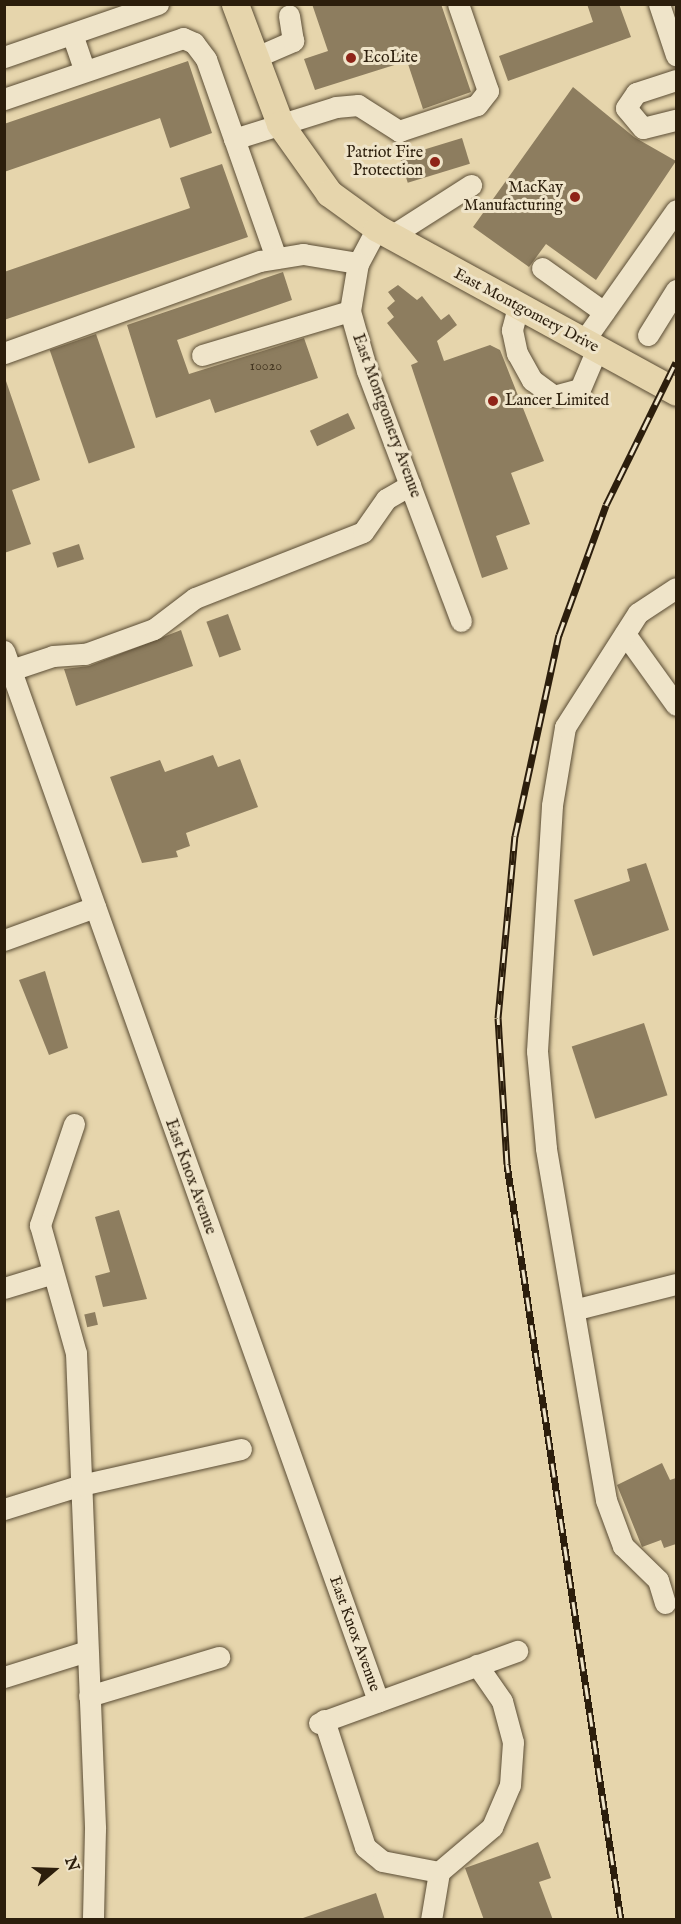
<!DOCTYPE html>
<style>
body{margin:0}
#map{position:relative;width:681px;height:1924px;overflow:hidden;background:#e6d5ac;font-family:"IM FELL English",serif}
div>[style]{position:absolute}
[style*='--x']{left:calc(var(--x)*1px);top:calc(var(--y)*1px);width:calc(var(--w)*1px);rotate:calc(var(--a)*1deg)}
.building>*{inset:0;background:#8d7d5f;transform-origin:0 0}
.roads{filter:drop-shadow(0 0 2px #5a4c34) drop-shadow(0 0 2px #5a4c34)}
.minor>*{height:21px;margin:-10.5px;padding:0 10.5px;transform-origin:10.5px;border-radius:10.5px;background:#efe4c9}
.major>*{height:27px;margin:-13.5px;padding:0 13.5px;transform-origin:13.5px;border-radius:13.5px;background:#e6d5ac}
.rail>*{height:7px;margin-top:-3.5px;transform-origin:0;background:repeating-linear-gradient(90deg,#efe4c9 0 14px,#2c1e0c 0 28px);box-sizing:border-box;border-block:2px solid #2c1e0c}
.dots>*{width:16px;height:16px;translate:-50% -50%;box-sizing:border-box;border:3px solid #efe4c9;border-radius:50%}
span{translate:-50% -50%;white-space:nowrap;text-align:center;line-height:1.15;-webkit-text-stroke:6px #efe4c9;paint-order:stroke}
.number-label{font-size:14px;color:#443621}
.number-label span{-webkit-text-stroke-width:0}
.poi-label{font-size:16px;color:#2c1e0c}
.left{translate:0 -50%;text-align:left}
.right{translate:-100% -50%;text-align:right}
.street-label{font-size:16px;color:#2c1e0c}
.frame{position:absolute;inset:0;border:6px solid #2c1e0c;pointer-events:none}
.north{position:absolute;left:24px;top:1840px;width:60px;height:60px;-webkit-text-stroke:4px #efe4c9;paint-order:stroke;rotate:71deg;font-size:16px;font-weight:700;line-height:24px;text-align:center;color:#2c1e0c}
.north::after{content:'';display:block;margin:auto;width:21px;height:27px;background:#2c1e0c;clip-path:polygon(50% 0,100% 100%,50% 72%,0 100%)}
</style>
<div id="map">
<div class="building">
<i style="clip-path:polygon(312px 4px,441px 4px,471px 92px,423px 109px,407px 61px,315px 90px,304px 59px,328px 51px)"></i>
<i style="clip-path:polygon(587px 4px,619px 4px,631px 37px,508px 81px,499px 56px,593px 22px)"></i>
<i style="clip-path:polygon(188px 61px,212px 133px,170px 148px,160px 118px,4px 172px,4px 124px)"></i>
<i style="clip-path:polygon(573px 87px,634px 137px,676px 161px,596px 280px,546px 244px,529px 267px,473px 227px)"></i>
<i style="left:462px;top:138px;width:27px;height:65px;rotate:73deg"></i>
<i style="clip-path:polygon(222px 164px,248px 237px,4px 320px,4px 272px,190px 208px,180px 178px)"></i>
<i style="clip-path:polygon(283px 272px,292px 300px,177px 340px,189px 374px,304px 338px,318px 378px,215px 413px,210px 399px,156px 418px,127px 325px)"></i>
<i style="clip-path:polygon(398px 285px,417px 300px,422px 296px,441px 320px,449px 314px,457px 325px,437px 341px,444px 361px,490px 345px,500px 350px,544px 461px,511px 473px,530px 524px,496px 536px,508px 569px,482px 578px,411px 365px,418px 362px,387px 323px,394px 317px,387px 308px,395px 301px,388px 292px)"></i>
<i style="left:96px;top:334px;width:120px;height:49px;rotate:71deg"></i>
<i style="clip-path:polygon(6px 381px,40px 480px,12px 490px,31px 544px,4px 553px)"></i>
<i style="left:348px;top:413px;width:17px;height:42px;rotate:65deg"></i>
<i style="left:79px;top:544px;width:16px;height:28px;rotate:72deg"></i>
<i style="left:228px;top:614px;width:38px;height:23px;rotate:70deg"></i>
<i style="clip-path:polygon(181px 630px,193px 666px,76px 706px,64px 669px,89px 666px)"></i>
<i style="clip-path:polygon(213px 755px,218px 767px,240px 759px,258px 807px,186px 833px,190px 846px,176px 851px,178px 857px,142px 863px,110px 777px,160px 760px,165px 772px)"></i>
<i style="clip-path:polygon(646px 863px,669px 930px,593px 956px,574px 900px,630px 881px,627px 869px)"></i>
<i style="clip-path:polygon(45px 971px,68px 1048px,49px 1055px,19px 980px)"></i>
<i style="left:644px;top:1023px;width:76px;height:76px;rotate:72deg"></i>
<i style="clip-path:polygon(119px 1210px,147px 1299px,103px 1307px,95px 1276px,110px 1272px,95px 1217px)"></i>
<i style="left:95px;top:1312px;width:13px;height:11px;rotate:77deg"></i>
<i style="clip-path:polygon(662px 1463px,670px 1480px,676px 1478px,676px 1544px,664px 1548px,661px 1540px,642px 1547px,617px 1485px)"></i>
<i style="clip-path:polygon(538px 1842px,551px 1878px,539px 1882px,553px 1920px,484px 1920px,465px 1868px)"></i>
<i style="clip-path:polygon(376px 1893px,385px 1920px,303px 1920px,303px 1918px)"></i>
</div>
<div class="roads">
<div class="minor">
<i style="--x:659;--y:4;--w:54;--a:71.6"></i>
<i style="--x:72;--y:34;--w:39;--a:71"></i>
<i style="--x:4;--y:57;--w:163;--a:-19"></i>
<i style="--x:254;--y:58;--w:43;--a:-23.6"></i>
<i style="--x:293;--y:41;--w:26;--a:-99"></i>
<i style="--x:676;--y:80;--w:42;--a:162"></i>
<i style="--x:636;--y:93;--w:18;--a:124"></i>
<i style="--x:626;--y:108;--w:26;--a:50"></i>
<i style="--x:643;--y:128;--w:34;--a:-14"></i>
<i style="--x:4;--y:99;--w:189;--a:-18.8"></i>
<i style="--x:183;--y:38;--w:12;--a:24"></i>
<i style="--x:194;--y:43;--w:20;--a:53"></i>
<i style="--x:206;--y:59;--w:211;--a:70.6"></i>
<i style="--x:234;--y:139;--w:107;--a:-17.4"></i>
<i style="--x:336;--y:107;--w:22;--a:-5"></i>
<i style="--x:358;--y:105;--w:49;--a:32.4"></i>
<i style="--x:399;--y:131;--w:82;--a:-18.4"></i>
<i style="--x:477;--y:105;--w:18;--a:-52"></i>
<i style="--x:488;--y:91;--w:92;--a:-109"></i>
<i style="--x:377;--y:228;--w:40;--a:118"></i>
<i style="--x:358;--y:263;--w:49;--a:99.5"></i>
<i style="--x:350;--y:311;--w:62;--a:74.2"></i>
<i style="--x:367;--y:371;--w:267;--a:69.4"></i>
<i style="--x:391;--y:236;--w:95;--a:-32.5"></i>
<i style="--x:542;--y:268;--w:76;--a:35.4"></i>
<i style="--x:518;--y:307;--w:24;--a:105"></i>
<i style="--x:512;--y:330;--w:24;--a:78"></i>
<i style="--x:517;--y:353;--w:31;--a:61"></i>
<i style="--x:532;--y:380;--w:27;--a:36"></i>
<i style="--x:554;--y:396;--w:27;--a:-15"></i>
<i style="--x:580;--y:389;--w:43;--a:-67"></i>
<i style="--x:648;--y:335;--w:53;--a:-58.1"></i>
<i style="--x:583;--y:342;--w:161;--a:-54.8"></i>
<i style="--x:4;--y:353;--w:272;--a:-19.8"></i>
<i style="--x:260;--y:261;--w:44;--a:-9.2"></i>
<i style="--x:303;--y:254;--w:56;--a:9.3"></i>
<i style="--x:202;--y:355;--w:154;--a:-16.6"></i>
<i style="--x:625;--y:634;--w:87;--a:54.3"></i>
<i style="--x:4;--y:651;--w:1115;--a:70.39"></i>
<i style="--x:11;--y:670;--w:44;--a:-18.4"></i>
<i style="--x:53;--y:656;--w:32;--a:-4"></i>
<i style="--x:85;--y:654;--w:73;--a:-19.9"></i>
<i style="--x:154;--y:629;--w:51;--a:-37.1"></i>
<i style="--x:195;--y:598;--w:180;--a:-21.4"></i>
<i style="--x:363;--y:532;--w:40;--a:-55.1"></i>
<i style="--x:386;--y:499;--w:28;--a:-30"></i>
<i style="--x:4;--y:940;--w:97;--a:-19.9"></i>
<i style="--x:74;--y:1124;--w:107;--a:108.6"></i>
<i style="--x:40;--y:1225;--w:133;--a:74.3"></i>
<i style="--x:76;--y:1353;--w:476;--a:87.7"></i>
<i style="--x:95;--y:1829;--w:91;--a:91.3"></i>
<i style="--x:4;--y:1288;--w:51;--a:-17"></i>
<i style="--x:577;--y:1309;--w:102;--a:-14.2"></i>
<i style="--x:4;--y:1509;--w:81;--a:-17.3"></i>
<i style="--x:81;--y:1485;--w:164;--a:-12.7"></i>
<i style="--x:665;--y:1603;--w:24;--a:-107"></i>
<i style="--x:658;--y:1580;--w:49;--a:-135.8"></i>
<i style="--x:623;--y:1546;--w:49;--a:-110.3"></i>
<i style="--x:606;--y:1500;--w:357;--a:-99.7"></i>
<i style="--x:546;--y:1148;--w:97;--a:-95.3"></i>
<i style="--x:537;--y:1051;--w:246;--a:-86.5"></i>
<i style="--x:552;--y:805;--w:79;--a:-80.5"></i>
<i style="--x:565;--y:727;--w:135;--a:-57.4"></i>
<i style="--x:638;--y:613;--w:45;--a:-33.3"></i>
<i style="--x:4;--y:1677;--w:87;--a:-17.4"></i>
<i style="--x:89;--y:1696;--w:136;--a:-16.7"></i>
<i style="--x:324;--y:1720;--w:133;--a:72.1"></i>
<i style="--x:365;--y:1847;--w:22;--a:39"></i>
<i style="--x:382;--y:1861;--w:58;--a:10.9"></i>
<i style="--x:319;--y:1723;--w:211;--a:-20"></i>
<i style="--x:431;--y:1920;--w:49;--a:-80.5"></i>
<i style="--x:439;--y:1872;--w:70;--a:-40.3"></i>
<i style="--x:492;--y:1827;--w:46;--a:-66.8"></i>
<i style="--x:510;--y:1785;--w:43;--a:-86"></i>
<i style="--x:513;--y:1742;--w:42;--a:-105"></i>
<i style="--x:502;--y:1701;--w:44;--a:-124.8"></i>
</div>
<div class="major">
<i style="--x:235;--y:4;--w:128;--a:69.4"></i>
<i style="--x:280;--y:124;--w:85;--a:54.6"></i>
<i style="--x:329;--y:193;--w:59;--a:36.1"></i>
<i style="--x:377;--y:228;--w:341;--a:28.7"></i>
</div>
</div>
<div class="rail">
<i style="--x:621;--y:1920;--w:765;--a:-98.58"></i>
<i style="--x:507;--y:1164;--w:146;--a:-93.5"></i>
<i style="--x:498;--y:1018;--w:183;--a:-84.7"></i>
<i style="--x:515;--y:836;--w:206;--a:-77.7"></i>
<i style="--x:559;--y:635;--w:138;--a:-70.1"></i>
<i style="--x:606;--y:505;--w:159;--a:-63.9"></i>
</div>
<div class="dots">
<i style="left:351px;top:58px;background:#8f2418"></i>
<i style="left:435px;top:162px;background:#8f2418"></i>
<i style="left:575px;top:197px;background:#8f2418"></i>
<i style="left:493px;top:401px;background:#8f2418"></i>
</div>
<div class="number-label">
<span style="left:266px;top:366px">10020</span>
</div>
<div class="poi-label">
<span class="left" style="left:363px;top:58px">EcoLite</span>
<span class="right" style="left:423px;top:162px">Patriot Fire<br>Protection</span>
<span class="right" style="left:563px;top:197px">MacKay<br>Manufacturing</span>
<span class="left" style="left:505px;top:401px">Lancer Limited</span>
</div>
<div class="street-label">
<span style="left:526px;top:311px;rotate:28deg">East Montgomery Drive</span>
<span style="left:386px;top:416px;rotate:70deg">East Montgomery Avenue</span>
<span style="left:190px;top:1177px;rotate:70deg">East Knox Avenue</span>
<span style="left:354px;top:1634px;rotate:70deg">East Knox Avenue</span>
</div>
<div class="frame"></div>
<div class="north">N</div>
</div>
